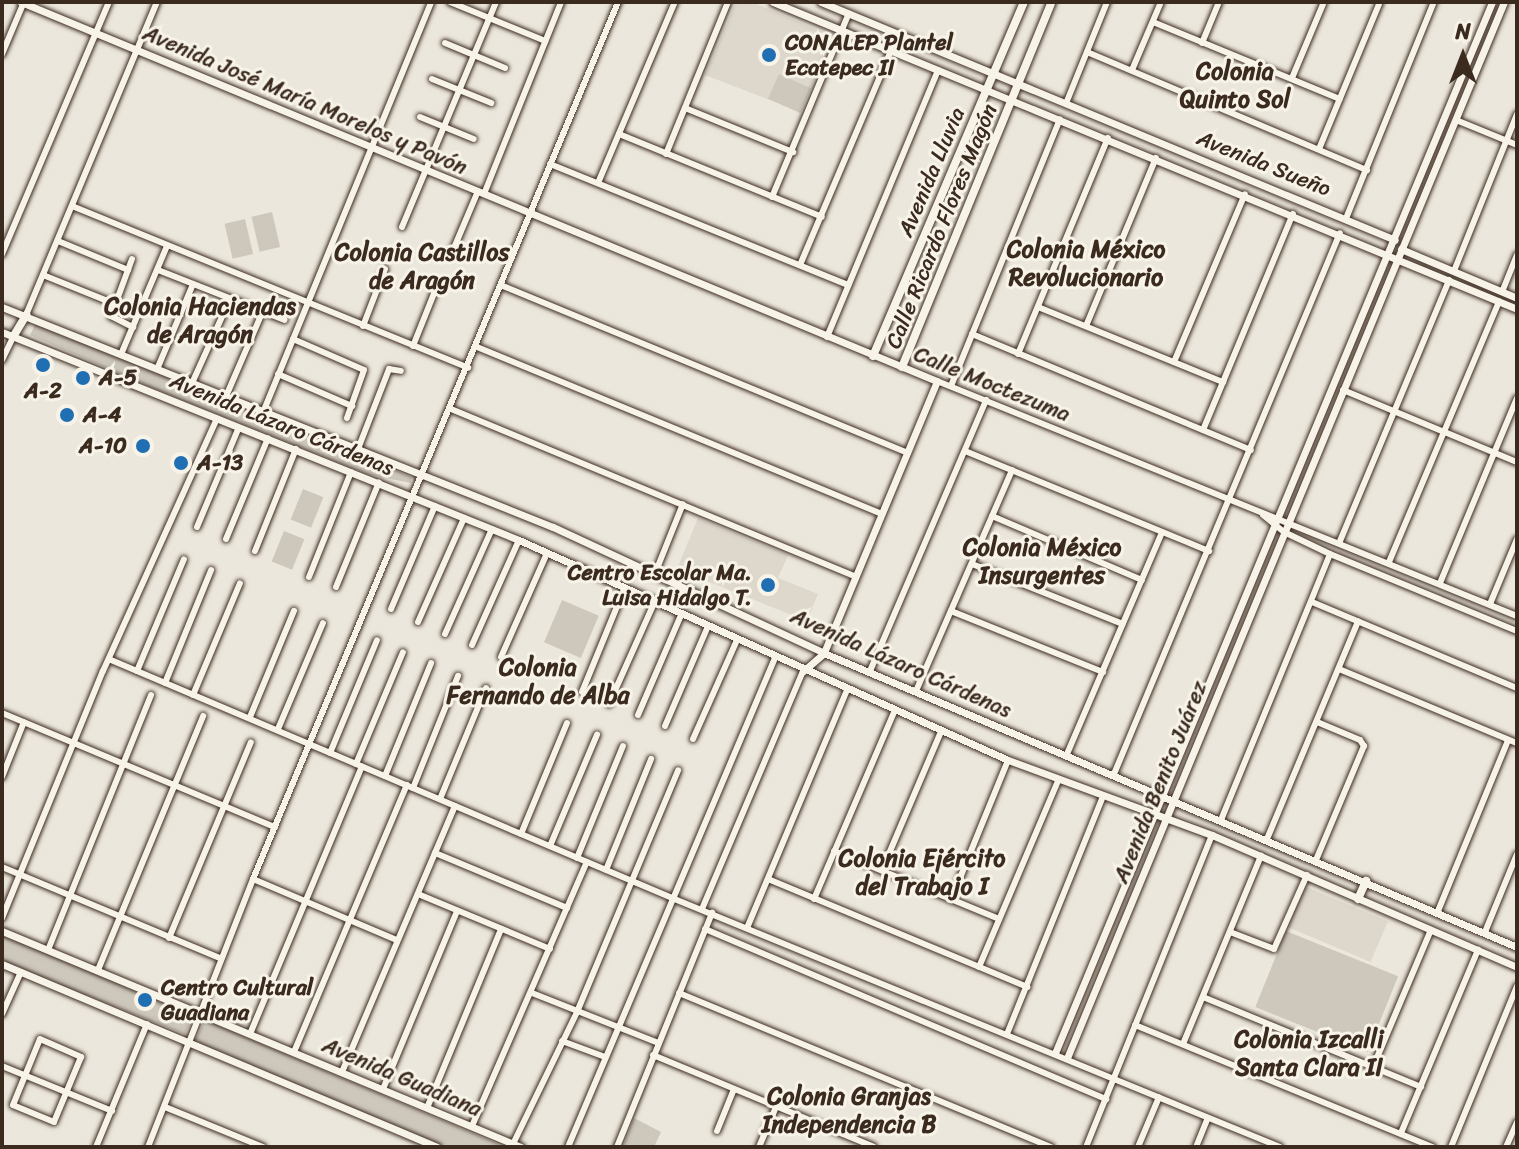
<!DOCTYPE html>
<meta charset="utf-8">
<style>
body{margin:0}
#map{position:relative;width:1519px;height:1149px;overflow:hidden;background:#ece7dc;font-family:Sriracha,sans-serif}
div>[style]{position:absolute}
[style*='--x']{left:calc(var(--x)*1px);top:calc(var(--y)*1px);width:calc(var(--w)*1px);rotate:calc(var(--a)*1deg)}
.built>*{inset:0;background:#ddd7cc;transform-origin:0 0}
.green>*{inset:0;background:#cec8bc;transform-origin:0 0}
.roads{filter:drop-shadow(0 0 2px #3b2a1e) drop-shadow(0 0 2px #3b2a1e)}
.minor>*{height:6px;margin:-3px;padding:0 3px;transform-origin:3px;border-radius:3px;background:#f7f3e8}
.tertiary>*{height:7px;margin:-3.5px;padding:0 3.5px;transform-origin:3.5px;border-radius:3.5px;background:#f7f3e8}
.secondary>*{height:8px;margin:-4px;padding:0 4px;transform-origin:4px;border-radius:4px;background:#f7f3e8}
.dots>*{width:22px;height:22px;translate:-50% -50%;box-sizing:border-box;border:4px solid #f7f3e8;border-radius:50%}
span{translate:-50% -50%;white-space:nowrap;text-align:center;line-height:1.15;-webkit-text-stroke:6px #f7f3e8;paint-order:stroke}
.poi-label{font-size:22px;color:#3b2a1e;font-weight:700}
.left{translate:0 -50%;text-align:left}
.right{translate:-100% -50%;text-align:right}
.street-label{font-size:22px;color:#3b2a1e}
.neighbourhood-label{font-size:24px;color:#3b2a1e;font-weight:700}
.frame{position:absolute;inset:0;border:4px solid #3b2a1e;pointer-events:none}
.north{position:absolute;left:1423px;top:16px;width:80px;height:80px;-webkit-text-stroke:6px #f7f3e8;paint-order:stroke;rotate:0deg;font-size:22px;font-weight:700;line-height:32px;text-align:center;color:#3b2a1e}
.north::after{content:'';display:block;margin:auto;width:28px;height:36px;background:#3b2a1e;clip-path:polygon(50% 0,100% 100%,50% 72%,0 100%)}
</style>
<div id="map">
<div class="built">
<i style="clip-path:polygon(736px 2px,752px 2px,832px 36px,801px 112px,705px 75px)"></i>
<i style="clip-path:polygon(698px 518px,788px 555px,778px 578px,818px 594px,807px 621px,677px 569px)"></i>
<i style="left:1304px;top:886px;width:91px;height:44px;rotate:23deg"></i>
</div>
<div class="green">
<i style="left:779px;top:74px;width:35px;height:27px;rotate:24deg"></i>
<i style="left:272px;top:212px;width:36px;height:21px;rotate:77deg"></i>
<i style="left:245px;top:219px;width:36px;height:21px;rotate:77deg"></i>
<i style="clip-path:polygon(36px 323px,379px 463px,411px 477px,411px 483px,370px 475px,153px 388px,30px 335px)"></i>
<i style="left:303px;top:489px;width:22px;height:33px;rotate:22deg"></i>
<i style="left:284px;top:531px;width:22px;height:33px;rotate:22deg"></i>
<i style="left:562px;top:600px;width:40px;height:46px;rotate:23deg"></i>
<i style="left:1286px;top:931px;width:121px;height:82px;rotate:22deg"></i>
<i style="clip-path:polygon(2px 935px,193px 1015px,185px 1034px,2px 962px)"></i>
<i style="clip-path:polygon(205px 1020px,505px 1147px,446px 1147px,195px 1041px)"></i>
<i style="clip-path:polygon(634px 1118px,661px 1132px,654px 1147px,623px 1147px)"></i>
</div>
<div class="roads">
<div class="minor">
<i style="--x:450;--y:2;--w:103;--a:22.3"></i>
<i style="--x:1153;--y:22;--w:202;--a:22.4"></i>
<i style="--x:445;--y:43;--w:65;--a:22.6"></i>
<i style="--x:1202;--y:43;--w:44;--a:-67.5"></i>
<i style="--x:1087;--y:52;--w:304;--a:22.9"></i>
<i style="--x:2;--y:54;--w:56;--a:-67.1"></i>
<i style="--x:1132;--y:70;--w:74;--a:-66.9"></i>
<i style="--x:1292;--y:78;--w:82;--a:-67.2"></i>
<i style="--x:432;--y:79;--w:64;--a:22.1"></i>
<i style="--x:1067;--y:101;--w:107;--a:-68"></i>
<i style="--x:685;--y:108;--w:117;--a:22.2"></i>
<i style="--x:420;--y:117;--w:58;--a:22.2"></i>
<i style="--x:1456;--y:120;--w:66;--a:22.3"></i>
<i style="--x:619;--y:134;--w:219;--a:22.2"></i>
<i style="--x:1319;--y:149;--w:159;--a:-67.5"></i>
<i style="--x:666;--y:154;--w:164;--a:-67.8"></i>
<i style="--x:550;--y:164;--w:322;--a:22.1"></i>
<i style="--x:598;--y:183;--w:197;--a:-67"></i>
<i style="--x:484;--y:194;--w:207;--a:-68.1"></i>
<i style="--x:772;--y:197;--w:199;--a:-67.3"></i>
<i style="--x:72;--y:206;--w:428;--a:22.2"></i>
<i style="--x:1347;--y:216;--w:231;--a:-67.9"></i>
<i style="--x:402;--y:227;--w:244;--a:-67.3"></i>
<i style="--x:58;--y:241;--w:76;--a:22.5"></i>
<i style="--x:2;--y:254;--w:274;--a:-67"></i>
<i style="--x:451;--y:255;--w:69;--a:-67.1"></i>
<i style="--x:132;--y:259;--w:61;--a:110.2"></i>
<i style="--x:111;--y:316;--w:25;--a:27"></i>
<i style="--x:800;--y:265;--w:233;--a:-67"></i>
<i style="--x:158;--y:270;--w:136;--a:21.5"></i>
<i style="--x:1454;--y:271;--w:169;--a:-68.1"></i>
<i style="--x:43;--y:275;--w:78;--a:21.9"></i>
<i style="--x:503;--y:286;--w:438;--a:22.4"></i>
<i style="--x:1502;--y:292;--w:40;--a:-68"></i>
<i style="--x:1038;--y:307;--w:200;--a:22.1"></i>
<i style="--x:26;--y:315;--w:339;--a:-67.3"></i>
<i style="--x:363;--y:326;--w:61;--a:-68.9"></i>
<i style="--x:1086;--y:326;--w:182;--a:-67.4"></i>
<i style="--x:972;--y:334;--w:302;--a:22.6"></i>
<i style="--x:827;--y:337;--w:289;--a:-67.4"></i>
<i style="--x:293;--y:339;--w:77;--a:23.6"></i>
<i style="--x:364;--y:370;--w:51;--a:109.5"></i>
<i style="--x:413;--y:346;--w:59;--a:-68.2"></i>
<i style="--x:477;--y:347;--w:438;--a:22.4"></i>
<i style="--x:122;--y:352;--w:115;--a:-67"></i>
<i style="--x:1018;--y:354;--w:234;--a:-67.4"></i>
<i style="--x:2;--y:360;--w:25;--a:-64"></i>
<i style="--x:1174;--y:362;--w:182;--a:-67.1"></i>
<i style="--x:158;--y:367;--w:90;--a:-67.1"></i>
<i style="--x:278;--y:374;--w:81;--a:23.4"></i>
<i style="--x:193;--y:381;--w:90;--a:-65.7"></i>
<i style="--x:937;--y:381;--w:626;--a:22.06"></i>
<i style="--x:951;--y:386;--w:288;--a:-67.8"></i>
<i style="--x:1343;--y:390;--w:188;--a:22.5"></i>
<i style="--x:227;--y:394;--w:90;--a:-66.6"></i>
<i style="--x:451;--y:409;--w:437;--a:22.5"></i>
<i style="--x:264;--y:410;--w:441;--a:-67.7"></i>
<i style="--x:1203;--y:430;--w:234;--a:-67.4"></i>
<i style="--x:358;--y:449;--w:86;--a:-68.8"></i>
<i style="--x:389;--y:369;--w:12;--a:9"></i>
<i style="--x:965;--y:451;--w:264;--a:22.3"></i>
<i style="--x:1263;--y:515;--w:27;--a:39"></i>
<i style="--x:1284;--y:532;--w:51;--a:25.6"></i>
<i style="--x:1330;--y:554;--w:202;--a:22.4"></i>
<i style="--x:992;--y:516;--w:163;--a:23.1"></i>
<i style="--x:197;--y:527;--w:108;--a:-67.2"></i>
<i style="--x:226;--y:539;--w:109;--a:-67.4"></i>
<i style="--x:1340;--y:541;--w:283;--a:-67.3"></i>
<i style="--x:255;--y:551;--w:110;--a:-68.1"></i>
<i style="--x:1389;--y:562;--w:283;--a:-67.1"></i>
<i style="--x:972;--y:564;--w:162;--a:21.7"></i>
<i style="--x:656;--y:571;--w:72;--a:-68.1"></i>
<i style="--x:309;--y:577;--w:113;--a:-68.2"></i>
<i style="--x:1440;--y:583;--w:200;--a:-67.4"></i>
<i style="--x:336;--y:587;--w:113;--a:-67.7"></i>
<i style="--x:1312;--y:602;--w:222;--a:22.8"></i>
<i style="--x:1490;--y:604;--w:70;--a:-67.4"></i>
<i style="--x:391;--y:609;--w:112;--a:-66.9"></i>
<i style="--x:951;--y:611;--w:164;--a:21.9"></i>
<i style="--x:418;--y:622;--w:114;--a:-66.1"></i>
<i style="--x:445;--y:634;--w:115;--a:-65.9"></i>
<i style="--x:472;--y:645;--w:115;--a:-65.9"></i>
<i style="--x:501;--y:657;--w:114;--a:-66.1"></i>
<i style="--x:111;--y:660;--w:609;--a:22.99"></i>
<i style="--x:672;--y:898;--w:657;--a:22.27"></i>
<i style="--x:1339;--y:669;--w:193;--a:22.6"></i>
<i style="--x:137;--y:671;--w:121;--a:-67.2"></i>
<i style="--x:870;--y:671;--w:295;--a:-66.8"></i>
<i style="--x:165;--y:683;--w:122;--a:-67.8"></i>
<i style="--x:916;--y:691;--w:241;--a:-66.5"></i>
<i style="--x:582;--y:692;--w:113;--a:-67.7"></i>
<i style="--x:193;--y:695;--w:121;--a:-67.2"></i>
<i style="--x:609;--y:704;--w:113;--a:-65.9"></i>
<i style="--x:2;--y:713;--w:296;--a:22.7"></i>
<i style="--x:638;--y:715;--w:111;--a:-66.7"></i>
<i style="--x:250;--y:717;--w:115;--a:-67.5"></i>
<i style="--x:665;--y:726;--w:109;--a:-66.7"></i>
<i style="--x:278;--y:729;--w:115;--a:-67"></i>
<i style="--x:693;--y:739;--w:108;--a:-66"></i>
<i style="--x:330;--y:753;--w:122;--a:-67.4"></i>
<i style="--x:1067;--y:754;--w:241;--a:-66.8"></i>
<i style="--x:356;--y:764;--w:121;--a:-67.2"></i>
<i style="--x:1114;--y:774;--w:586;--a:-67.33"></i>
<i style="--x:385;--y:776;--w:122;--a:-67.8"></i>
<i style="--x:2;--y:777;--w:59;--a:-68.2"></i>
<i style="--x:413;--y:788;--w:121;--a:-68.1"></i>
<i style="--x:440;--y:799;--w:120;--a:-67.5"></i>
<i style="--x:1221;--y:820;--w:287;--a:-67.7"></i>
<i style="--x:521;--y:834;--w:120;--a:-67.5"></i>
<i style="--x:1267;--y:839;--w:236;--a:-67.3"></i>
<i style="--x:550;--y:846;--w:121;--a:-67.1"></i>
<i style="--x:834;--y:851;--w:178;--a:22.4"></i>
<i style="--x:435;--y:853;--w:143;--a:22.6"></i>
<i style="--x:577;--y:858;--w:121;--a:-67.7"></i>
<i style="--x:1316;--y:860;--w:124;--a:-67.2"></i>
<i style="--x:1364;--y:746;--w:7;--a:-124"></i>
<i style="--x:1360;--y:740;--w:47;--a:-157.3"></i>
<i style="--x:2;--y:867;--w:236;--a:22.7"></i>
<i style="--x:606;--y:870;--w:120;--a:-67.9"></i>
<i style="--x:882;--y:870;--w:150;--a:-66.9"></i>
<i style="--x:253;--y:879;--w:156;--a:23"></i>
<i style="--x:768;--y:879;--w:281;--a:22.6"></i>
<i style="--x:418;--y:894;--w:143;--a:22.6"></i>
<i style="--x:814;--y:899;--w:203;--a:-66.8"></i>
<i style="--x:951;--y:900;--w:151;--a:-67.8"></i>
<i style="--x:702;--y:909;--w:259;--a:-67"></i>
<i style="--x:1438;--y:911;--w:185;--a:-67.7"></i>
<i style="--x:2;--y:918;--w:267;--a:-67.8"></i>
<i style="--x:103;--y:671;--w:277;--a:-65.7"></i>
<i style="--x:747;--y:928;--w:258;--a:-67.2"></i>
<i style="--x:705;--y:929;--w:436;--a:23"></i>
<i style="--x:1230;--y:932;--w:47;--a:21.1"></i>
<i style="--x:1274;--y:949;--w:81;--a:-66"></i>
<i style="--x:1485;--y:932;--w:84;--a:-67.7"></i>
<i style="--x:169;--y:938;--w:212;--a:-67.3"></i>
<i style="--x:48;--y:950;--w:275;--a:-68"></i>
<i style="--x:979;--y:967;--w:202;--a:-67"></i>
<i style="--x:98;--y:970;--w:275;--a:-67.5"></i>
<i style="--x:532;--y:993;--w:136;--a:21.6"></i>
<i style="--x:679;--y:993;--w:403;--a:22.5"></i>
<i style="--x:1203;--y:997;--w:236;--a:22.4"></i>
<i style="--x:2;--y:1014;--w:46;--a:-65.7"></i>
<i style="--x:1135;--y:1025;--w:322;--a:22.3"></i>
<i style="--x:250;--y:1034;--w:290;--a:-67.3"></i>
<i style="--x:1007;--y:1034;--w:253;--a:-68"></i>
<i style="--x:40;--y:1039;--w:45;--a:23.7"></i>
<i style="--x:81;--y:1057;--w:70;--a:112.6"></i>
<i style="--x:54;--y:1122;--w:44;--a:-157.5"></i>
<i style="--x:13;--y:1105;--w:71;--a:-67.8"></i>
<i style="--x:562;--y:1041;--w:46;--a:20.4"></i>
<i style="--x:1183;--y:1044;--w:204;--a:-67.5"></i>
<i style="--x:294;--y:1052;--w:290;--a:-67.1"></i>
<i style="--x:653;--y:1055;--w:239;--a:22.6"></i>
<i style="--x:2;--y:1066;--w:119;--a:22.2"></i>
<i style="--x:1373;--y:1067;--w:149;--a:-67.1"></i>
<i style="--x:342;--y:1072;--w:289;--a:-67"></i>
<i style="--x:383;--y:1089;--w:193;--a:-67.4"></i>
<i style="--x:165;--y:1107;--w:106;--a:22.2"></i>
<i style="--x:427;--y:1108;--w:194;--a:-67.5"></i>
<i style="--x:472;--y:1126;--w:288;--a:-66.5"></i>
<i style="--x:717;--y:1131;--w:45;--a:-68"></i>
<i style="--x:1401;--y:1133;--w:199;--a:-67.2"></i>
<i style="--x:513;--y:1144;--w:147;--a:-64.1"></i>
<i style="--x:577;--y:1012;--w:262;--a:-67.3"></i>
<i style="--x:96;--y:1147;--w:133;--a:-67.5"></i>
<i style="--x:148;--y:1147;--w:288;--a:-68.6"></i>
<i style="--x:253;--y:879;--w:950;--a:-67.4"></i>
<i style="--x:568;--y:1147;--w:531;--a:-67.06"></i>
<i style="--x:617;--y:1147;--w:253;--a:-67.9"></i>
<i style="--x:759;--y:1147;--w:43;--a:-67"></i>
<i style="--x:1086;--y:1147;--w:336;--a:-68"></i>
<i style="--x:1138;--y:1147;--w:54;--a:-67.2"></i>
<i style="--x:1196;--y:1147;--w:31;--a:-68"></i>
<i style="--x:1451;--y:1147;--w:174;--a:-67.7"></i>
<i style="--x:1506;--y:1147;--w:27;--a:-66"></i>
</div>
<div class="tertiary">
<i style="--x:21;--y:2;--w:991;--a:22.48"></i>
<i style="--x:937;--y:381;--w:295;--a:112.6"></i>
<i style="--x:824;--y:653;--w:28;--a:139"></i>
<i style="--x:773;--y:2;--w:805;--a:22.42"></i>
<i style="--x:821;--y:2;--w:621;--a:22.52"></i>
<i style="--x:1401;--y:249;--w:126;--a:22.9"></i>
<i style="--x:2;--y:307;--w:593;--a:21.77"></i>
<i style="--x:553;--y:527;--w:299;--a:24.9"></i>
<i style="--x:824;--y:653;--w:753;--a:22.99"></i>
<i style="--x:2;--y:332;--w:557;--a:21.92"></i>
<i style="--x:519;--y:540;--w:536;--a:24.22"></i>
<i style="--x:1008;--y:760;--w:217;--a:20.2"></i>
<i style="--x:1212;--y:835;--w:332;--a:23.4"></i>
<i style="--x:2;--y:931;--w:562;--a:22.6"></i>
<i style="--x:2;--y:964;--w:472;--a:22.8"></i>
<i style="--x:1055;--y:1053;--w:1138;--a:-67.42"></i>
<i style="--x:1067;--y:1058;--w:1143;--a:-67.52"></i>
</div>
<div class="secondary">
<i style="--x:13;--y:337;--w:26;--a:-59"></i>
<i style="--x:873;--y:356;--w:385;--a:-66.9"></i>
<i style="--x:902;--y:367;--w:395;--a:-67.7"></i>
<i style="--x:1358;--y:899;--w:20;--a:-66"></i>
</div>
</div>
<div class="dots">
<i style="left:769px;top:55px;background:#1f6fb2"></i>
<i style="left:43px;top:365px;background:#1f6fb2"></i>
<i style="left:83px;top:378px;background:#1f6fb2"></i>
<i style="left:67px;top:415px;background:#1f6fb2"></i>
<i style="left:143px;top:446px;background:#1f6fb2"></i>
<i style="left:181px;top:463px;background:#1f6fb2"></i>
<i style="left:768px;top:585px;background:#1f6fb2"></i>
<i style="left:145px;top:1000px;background:#1f6fb2"></i>
</div>
<div class="poi-label">
<span class="left" style="left:785px;top:55px">CONALEP Plantel<br>Ecatepec II</span>
<span class="left" style="left:99px;top:378px">A-5</span>
<span style="left:43px;top:391px">A-2</span>
<span class="left" style="left:83px;top:415px">A-4</span>
<span class="right" style="left:127px;top:446px">A-10</span>
<span class="left" style="left:197px;top:463px">A-13</span>
<span class="right" style="left:752px;top:585px">Centro Escolar Ma.<br>Luisa Hidalgo T.</span>
<span class="left" style="left:161px;top:1000px">Centro Cultural<br>Guadiana</span>
</div>
<div class="street-label">
<span style="left:305px;top:100px;rotate:23deg">Avenida José María Morelos y Pavón</span>
<span style="left:1264px;top:163px;rotate:22deg">Avenida Sueño</span>
<span style="left:931px;top:172px;rotate:-67deg">Avenida Lluvia</span>
<span style="left:941px;top:226px;rotate:-68deg">Calle Ricardo Flores Magón</span>
<span style="left:992px;top:384px;rotate:22deg">Calle Moctezuma</span>
<span style="left:282px;top:424px;rotate:22deg">Avenida Lázaro Cárdenas</span>
<span style="left:901px;top:663px;rotate:24deg">Avenida Lázaro Cárdenas</span>
<span style="left:1160px;top:782px;rotate:-68deg">Avenida Benito Juárez</span>
<span style="left:402px;top:1077px;rotate:23deg">Avenida Guadiana</span>
</div>
<div class="neighbourhood-label">
<span style="left:1235px;top:86px">Colonia<br>Quinto Sol</span>
<span style="left:1086px;top:264px">Colonia México<br>Revolucionario</span>
<span style="left:422px;top:267px">Colonia Castillos<br>de Aragón</span>
<span style="left:200px;top:321px">Colonia Haciendas<br>de Aragón</span>
<span style="left:1042px;top:562px">Colonia México<br>Insurgentes</span>
<span style="left:538px;top:682px">Colonia<br>Fernando de Alba</span>
<span style="left:922px;top:873px">Colonia Ejército<br>del Trabajo I</span>
<span style="left:1309px;top:1054px">Colonia Izcalli<br>Santa Clara II</span>
<span style="left:849px;top:1111px">Colonia Granjas<br>Independencia B</span>
</div>
<div class="frame"></div>
<div class="north">N</div>
</div>
